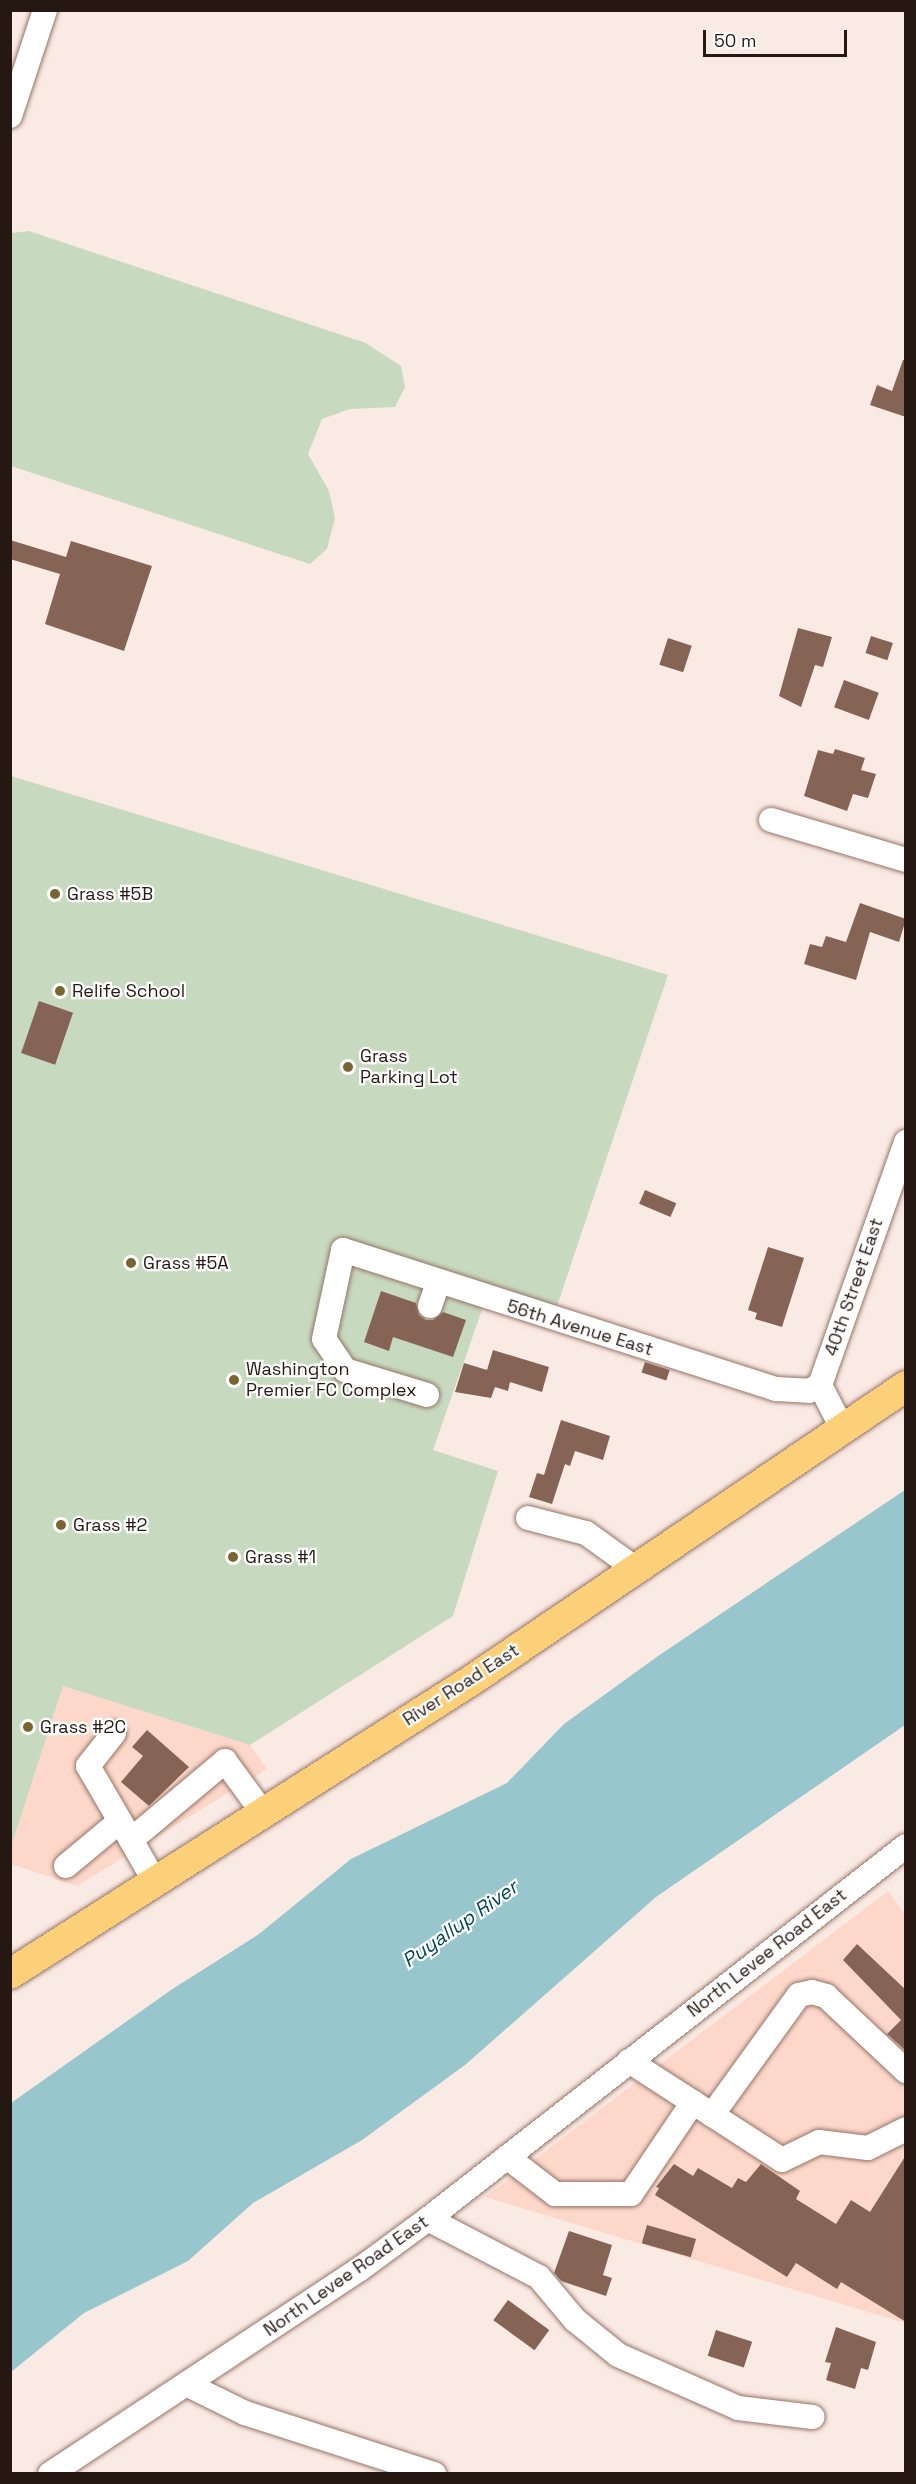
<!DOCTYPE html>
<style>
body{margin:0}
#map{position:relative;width:916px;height:2484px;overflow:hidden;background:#faeae4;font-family:"Space Grotesk",sans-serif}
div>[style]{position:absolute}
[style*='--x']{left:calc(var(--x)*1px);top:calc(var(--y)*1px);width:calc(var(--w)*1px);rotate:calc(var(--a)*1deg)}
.built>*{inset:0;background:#fdd8ca}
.green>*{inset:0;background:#c7dabf}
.water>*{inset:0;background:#98c6cd}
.building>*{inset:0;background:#856355;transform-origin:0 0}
.roads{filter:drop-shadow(0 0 2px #967568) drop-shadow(0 0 2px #967568)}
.minor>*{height:24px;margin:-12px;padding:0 12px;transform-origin:12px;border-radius:12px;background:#fff}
.major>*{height:30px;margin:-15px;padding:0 15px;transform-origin:15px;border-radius:15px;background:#fbd079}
.dots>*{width:16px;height:16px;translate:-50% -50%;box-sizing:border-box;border:3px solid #fff;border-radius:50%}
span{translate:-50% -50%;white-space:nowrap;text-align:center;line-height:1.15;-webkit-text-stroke:4.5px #fff;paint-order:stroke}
.poi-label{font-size:18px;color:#251813}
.left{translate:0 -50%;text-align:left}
.street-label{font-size:18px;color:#251813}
.water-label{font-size:20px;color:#00474f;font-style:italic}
.frame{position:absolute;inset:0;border:12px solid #251813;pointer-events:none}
.scale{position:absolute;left:703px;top:30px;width:144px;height:27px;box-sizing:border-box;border:3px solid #251813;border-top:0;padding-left:8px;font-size:18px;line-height:21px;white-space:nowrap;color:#251813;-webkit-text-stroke:4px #fff;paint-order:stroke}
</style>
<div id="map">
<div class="built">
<i style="clip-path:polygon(63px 1686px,250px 1745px,267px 1769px,77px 1886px,11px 1864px,11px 1847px)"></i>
<i style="clip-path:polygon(888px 1891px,905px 1914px,905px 2323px,485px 2197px)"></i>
</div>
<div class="green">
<i style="clip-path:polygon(29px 231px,366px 343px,401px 366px,405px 387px,395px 407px,350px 409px,322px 419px,308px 454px,329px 491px,335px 518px,327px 549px,310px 564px,11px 466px,11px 233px)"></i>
<i style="clip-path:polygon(11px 776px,668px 975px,556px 1309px,490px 1287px,433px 1450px,498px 1471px,453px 1616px,250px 1745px,63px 1686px,11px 1847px)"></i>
</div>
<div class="water">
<i style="clip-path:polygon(905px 1490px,905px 1725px,656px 1897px,465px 2065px,362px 2140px,253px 2203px,188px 2261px,84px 2313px,11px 2372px,11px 2103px,171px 1990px,259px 1934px,351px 1859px,507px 1783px,564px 1724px,658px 1656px)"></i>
</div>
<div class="building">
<i style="clip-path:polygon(903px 360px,906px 360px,906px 417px,870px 405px,877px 385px,892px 391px)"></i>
<i style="clip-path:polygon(10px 540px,66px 557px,71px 541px,152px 566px,124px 651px,45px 624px,60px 574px,10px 559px)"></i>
<i style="clip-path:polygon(798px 628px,832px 637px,823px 667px,815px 665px,801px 707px,779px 696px)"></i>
<i style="left:871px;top:636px;width:23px;height:18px;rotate:18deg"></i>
<i style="left:668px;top:638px;width:25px;height:28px;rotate:18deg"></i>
<i style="left:844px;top:680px;width:37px;height:29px;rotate:20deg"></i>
<i style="clip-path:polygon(835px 749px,865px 758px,861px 770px,876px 774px,868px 798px,853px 794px,847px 811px,804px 796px,818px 750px,833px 754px)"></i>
<i style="clip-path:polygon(860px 903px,906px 919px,899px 942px,870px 932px,856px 980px,804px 964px,810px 944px,822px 947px,826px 936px,846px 942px)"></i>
<i style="left:39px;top:1001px;width:36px;height:55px;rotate:19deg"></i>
<i style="left:645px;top:1190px;width:34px;height:15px;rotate:23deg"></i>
<i style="clip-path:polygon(768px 1247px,804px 1258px,782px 1327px,755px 1319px,757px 1313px,748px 1310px)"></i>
<i style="clip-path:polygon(381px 1291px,416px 1303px,419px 1315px,426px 1320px,433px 1320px,443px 1312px,466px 1320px,453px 1357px,393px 1337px,389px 1351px,364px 1342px)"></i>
<i style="clip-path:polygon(493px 1350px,549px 1367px,542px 1392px,510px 1382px,508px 1391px,495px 1387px,491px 1398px,455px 1392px,464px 1363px,487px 1370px)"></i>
<i style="left:645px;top:1362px;width:26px;height:11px;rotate:18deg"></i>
<i style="clip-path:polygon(561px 1420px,610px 1436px,603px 1460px,575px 1451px,570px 1466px,565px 1464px,552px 1504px,529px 1497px,537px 1473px,544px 1475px)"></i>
<i style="clip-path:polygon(147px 1730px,189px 1767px,149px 1806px,121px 1782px,143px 1756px,132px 1747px)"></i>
<i style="clip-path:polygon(857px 1944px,906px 1990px,906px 2051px,887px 2034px,901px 2020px,843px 1960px)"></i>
<i style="clip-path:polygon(906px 2155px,906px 2322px,841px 2282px,837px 2289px,796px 2263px,787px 2277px,655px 2195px,659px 2188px,656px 2187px,674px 2164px,693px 2176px,698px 2168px,732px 2188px,738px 2178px,746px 2182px,761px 2164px,800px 2191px,796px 2199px,836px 2224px,851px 2200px,870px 2212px)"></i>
<i style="left:647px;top:2225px;width:51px;height:19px;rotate:16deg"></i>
<i style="clip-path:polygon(569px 2231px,612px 2245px,603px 2275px,612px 2278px,606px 2296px,561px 2281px,554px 2273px)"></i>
<i style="left:508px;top:2300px;width:51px;height:25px;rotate:36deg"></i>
<i style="clip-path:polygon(836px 2327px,876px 2342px,868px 2370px,861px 2368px,855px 2389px,826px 2380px,831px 2363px,825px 2362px)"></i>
<i style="left:716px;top:2330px;width:38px;height:27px;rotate:18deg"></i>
</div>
<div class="roads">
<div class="minor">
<i style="--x:10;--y:116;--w:112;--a:-71.7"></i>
<i style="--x:771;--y:820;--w:141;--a:16.5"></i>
<i style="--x:430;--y:1306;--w:24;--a:-71"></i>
<i style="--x:427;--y:1395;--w:86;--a:-163"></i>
<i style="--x:345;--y:1370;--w:37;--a:-124"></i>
<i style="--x:324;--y:1339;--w:91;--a:-77.9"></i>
<i style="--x:343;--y:1250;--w:455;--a:17.8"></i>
<i style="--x:776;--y:1389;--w:33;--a:3"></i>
<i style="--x:809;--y:1391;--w:13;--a:-29"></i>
<i style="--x:843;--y:1430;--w:51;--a:-117.1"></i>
<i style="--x:820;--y:1385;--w:258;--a:-70.5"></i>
<i style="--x:528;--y:1518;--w:60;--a:14.5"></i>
<i style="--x:586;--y:1533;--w:62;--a:35.8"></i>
<i style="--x:114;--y:1733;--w:42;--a:128.2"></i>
<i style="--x:88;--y:1766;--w:86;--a:59.8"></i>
<i style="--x:66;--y:1866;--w:70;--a:-39.8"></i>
<i style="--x:155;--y:1882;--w:48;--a:-119.7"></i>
<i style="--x:131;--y:1840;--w:123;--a:-40"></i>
<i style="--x:225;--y:1761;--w:64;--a:53.8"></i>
<i style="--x:629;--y:2061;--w:182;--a:32.9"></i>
<i style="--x:782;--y:2160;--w:41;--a:-25.9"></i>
<i style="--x:819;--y:2142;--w:49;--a:7"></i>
<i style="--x:868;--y:2148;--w:42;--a:-26.6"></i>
<i style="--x:712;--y:2115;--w:148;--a:-54.1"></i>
<i style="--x:799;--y:1995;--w:13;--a:-13"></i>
<i style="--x:812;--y:1992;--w:15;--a:16"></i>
<i style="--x:826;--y:1996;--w:110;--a:43.2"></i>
<i style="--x:507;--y:2157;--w:61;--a:37.6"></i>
<i style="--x:555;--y:2194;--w:76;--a:0"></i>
<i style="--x:631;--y:2194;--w:111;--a:-56"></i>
<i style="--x:428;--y:2219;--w:125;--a:27.6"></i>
<i style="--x:539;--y:2277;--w:56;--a:50.1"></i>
<i style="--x:575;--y:2320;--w:55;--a:39.1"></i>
<i style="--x:618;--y:2355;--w:131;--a:23.8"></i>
<i style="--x:738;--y:2408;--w:75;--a:6.9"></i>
<i style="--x:186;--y:2384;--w:66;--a:26.2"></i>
<i style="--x:245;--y:2413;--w:199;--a:17.9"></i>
<i style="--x:50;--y:2474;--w:372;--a:-33.5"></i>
<i style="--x:360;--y:2269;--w:84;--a:-36.3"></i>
<i style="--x:428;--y:2219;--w:606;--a:-37.97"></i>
</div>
<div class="major">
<i style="--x:10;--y:1974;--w:548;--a:-32.47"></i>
<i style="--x:472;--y:1680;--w:524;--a:-34.11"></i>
</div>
</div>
<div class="dots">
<i style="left:55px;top:894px;background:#786533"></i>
<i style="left:60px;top:991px;background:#786533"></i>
<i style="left:348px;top:1067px;background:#786533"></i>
<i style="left:131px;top:1263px;background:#786533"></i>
<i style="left:234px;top:1380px;background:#786533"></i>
<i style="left:61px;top:1525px;background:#786533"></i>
<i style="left:233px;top:1557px;background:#786533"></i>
<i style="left:28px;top:1727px;background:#786533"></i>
</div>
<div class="poi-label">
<span class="left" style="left:67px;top:894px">Grass #5B</span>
<span class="left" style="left:72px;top:991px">Relife School</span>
<span class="left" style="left:360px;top:1067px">Grass<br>Parking Lot</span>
<span class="left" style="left:143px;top:1263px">Grass #5A</span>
<span class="left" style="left:246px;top:1380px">Washington<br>Premier FC Complex</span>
<span class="left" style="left:73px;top:1525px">Grass #2</span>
<span class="left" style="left:245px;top:1557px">Grass #1</span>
<span class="left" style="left:40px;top:1727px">Grass #2C</span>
</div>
<div class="street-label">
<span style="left:854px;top:1287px;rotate:-71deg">40th Street East</span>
<span style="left:580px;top:1328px;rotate:17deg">56th Avenue East</span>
<span style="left:461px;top:1685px;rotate:-33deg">River Road East</span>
<span style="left:767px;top:1953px;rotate:-38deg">North Levee Road East</span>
<span style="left:346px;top:2276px;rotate:-35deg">North Levee Road East</span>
</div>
<div class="water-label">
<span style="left:460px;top:1924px;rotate:-35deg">Puyallup River</span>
</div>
<div class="frame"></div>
<div class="scale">50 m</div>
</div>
